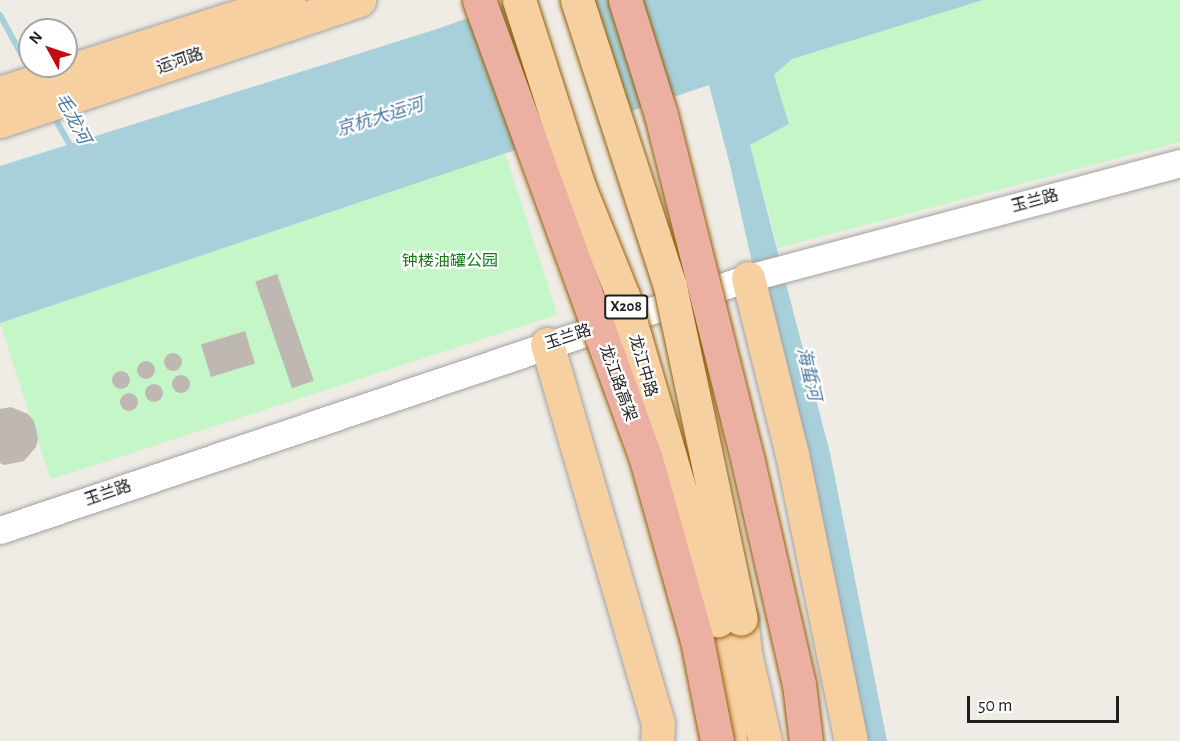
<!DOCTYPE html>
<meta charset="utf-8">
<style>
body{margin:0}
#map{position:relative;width:1180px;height:741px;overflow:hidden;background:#efebe5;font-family:"Alegreya Sans","Noto Sans SC",sans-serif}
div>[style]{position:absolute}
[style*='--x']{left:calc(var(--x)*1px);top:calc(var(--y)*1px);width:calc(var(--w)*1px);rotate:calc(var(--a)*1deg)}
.park>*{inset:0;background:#c5f6c7;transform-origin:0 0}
.water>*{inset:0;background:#a8d0da}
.pier>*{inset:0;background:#efebe5}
.stream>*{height:6px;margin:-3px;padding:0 3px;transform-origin:3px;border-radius:3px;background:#a8d0da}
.building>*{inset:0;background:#bfb7b2;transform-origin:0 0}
.round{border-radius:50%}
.roads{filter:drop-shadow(0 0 2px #a3a3a3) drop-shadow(0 0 2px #a3a3a3)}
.tertiary>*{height:27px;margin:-13.5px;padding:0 13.5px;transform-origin:13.5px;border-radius:13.5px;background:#fff}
.primary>*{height:33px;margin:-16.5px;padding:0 16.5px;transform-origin:16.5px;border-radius:16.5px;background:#f7d0a2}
.bridges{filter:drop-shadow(0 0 2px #915f08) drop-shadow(0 0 2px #915f08)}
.primary-bridge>*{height:33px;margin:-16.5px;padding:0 16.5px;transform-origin:16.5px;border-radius:16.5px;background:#f7d0a2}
.trunk-bridge>*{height:33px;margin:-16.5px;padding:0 16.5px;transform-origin:16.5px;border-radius:16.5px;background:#ecb0a2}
span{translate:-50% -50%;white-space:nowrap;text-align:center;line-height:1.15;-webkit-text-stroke:4.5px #fff;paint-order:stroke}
.shield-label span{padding:2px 4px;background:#fff;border:2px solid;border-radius:4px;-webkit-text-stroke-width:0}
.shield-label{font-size:15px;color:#1f1f1f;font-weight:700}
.street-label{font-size:16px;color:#1f1f1f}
.park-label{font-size:16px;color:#127817}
.water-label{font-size:18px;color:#4d7aa1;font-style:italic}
.north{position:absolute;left:18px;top:18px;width:60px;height:60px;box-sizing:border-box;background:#fff;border:2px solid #a5a5a5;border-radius:50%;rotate:310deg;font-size:16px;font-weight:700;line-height:24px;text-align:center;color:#1f1f1f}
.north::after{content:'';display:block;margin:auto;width:21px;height:27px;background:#c20b11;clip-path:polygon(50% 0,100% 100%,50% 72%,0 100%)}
.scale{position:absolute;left:967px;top:696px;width:152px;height:27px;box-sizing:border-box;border:3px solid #1f1f1f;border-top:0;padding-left:8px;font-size:18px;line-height:21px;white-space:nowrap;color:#1f1f1f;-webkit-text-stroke:4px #fff;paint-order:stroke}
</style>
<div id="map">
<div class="park">
<i style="clip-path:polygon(983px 0,1180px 0,1180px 142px,778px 248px,750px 145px,789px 124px,774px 75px,792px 59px)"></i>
<i style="left:505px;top:153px;width:170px;height:533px;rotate:72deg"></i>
</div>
<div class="water">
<i style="clip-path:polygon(519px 0,983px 0,792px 59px,774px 75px,789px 124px,750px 145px,830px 453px,887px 741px,860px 741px,730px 165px,709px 85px,0 323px,0 166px,434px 30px)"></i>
</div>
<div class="pier">
<i style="clip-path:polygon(510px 0,589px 0,627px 115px,550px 141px)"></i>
</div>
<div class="stream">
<i style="--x:0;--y:15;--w:65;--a:61.5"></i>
<i style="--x:52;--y:113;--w:41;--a:60.9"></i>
</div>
<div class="building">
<i style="left:277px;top:274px;width:113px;height:23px;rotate:71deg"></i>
<i style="left:245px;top:331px;width:34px;height:46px;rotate:73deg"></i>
<i class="round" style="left:164px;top:353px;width:18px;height:18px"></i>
<i class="round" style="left:137px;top:361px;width:18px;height:18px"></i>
<i class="round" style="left:112px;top:371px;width:18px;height:18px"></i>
<i class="round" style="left:172px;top:375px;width:18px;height:18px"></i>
<i class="round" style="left:145px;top:384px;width:18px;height:18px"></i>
<i class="round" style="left:120px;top:393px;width:18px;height:18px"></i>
<i style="clip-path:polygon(11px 407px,28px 414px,34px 421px,38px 438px,36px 447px,24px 461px,4px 465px,0 463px,0 409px)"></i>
</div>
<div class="roads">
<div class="tertiary">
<i style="--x:0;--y:530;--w:789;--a:-18.62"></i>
<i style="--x:748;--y:278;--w:447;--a:-14.9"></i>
</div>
<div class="primary">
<i style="--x:0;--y:93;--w:303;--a:-17.9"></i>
<i style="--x:0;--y:121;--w:379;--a:-18.6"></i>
<i style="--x:748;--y:278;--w:181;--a:76"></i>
<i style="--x:792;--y:454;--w:293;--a:78.4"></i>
<i style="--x:547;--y:344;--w:395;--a:73.7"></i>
<i style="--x:658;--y:723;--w:18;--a:93"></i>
<i style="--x:741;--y:619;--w:39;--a:83"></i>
<i style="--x:746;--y:658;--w:85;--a:77.1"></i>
<i style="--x:720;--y:636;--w:44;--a:79.5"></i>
<i style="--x:728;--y:679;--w:62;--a:88.2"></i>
</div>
</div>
<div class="bridges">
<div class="primary-bridge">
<i style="--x:519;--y:0;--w:196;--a:72.2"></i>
<i style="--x:579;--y:187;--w:118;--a:68"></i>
<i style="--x:623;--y:296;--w:338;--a:73.7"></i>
<i style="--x:577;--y:0;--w:301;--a:72"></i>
<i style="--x:670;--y:286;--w:340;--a:78"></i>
</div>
<div class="trunk-bridge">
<i style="--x:479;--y:0;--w:488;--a:70"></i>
<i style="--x:646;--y:459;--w:188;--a:74.3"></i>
<i style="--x:697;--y:640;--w:103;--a:78.8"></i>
<i style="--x:625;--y:0;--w:121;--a:72.6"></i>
<i style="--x:661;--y:115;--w:358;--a:75.9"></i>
<i style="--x:748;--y:462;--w:228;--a:77.1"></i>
<i style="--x:799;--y:684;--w:57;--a:83"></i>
</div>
</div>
<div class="shield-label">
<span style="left:626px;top:307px">X208</span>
</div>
<div class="street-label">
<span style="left:180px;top:61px;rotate:-19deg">运河路</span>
<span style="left:1035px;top:201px;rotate:-15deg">玉兰路</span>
<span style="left:568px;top:337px;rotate:-18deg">玉兰路</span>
<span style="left:643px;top:366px;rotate:74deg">龙江中路</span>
<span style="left:618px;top:383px;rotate:70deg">龙江路高架</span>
<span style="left:108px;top:493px;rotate:-19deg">玉兰路</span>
</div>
<div class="park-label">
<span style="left:450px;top:261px">钟楼油罐公园</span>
</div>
<div class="water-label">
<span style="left:380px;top:118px;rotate:-17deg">京杭大运河</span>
<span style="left:72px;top:119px;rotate:62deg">毛龙河</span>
<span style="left:808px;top:374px;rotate:77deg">海蜇河</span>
</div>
<div class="north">N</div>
<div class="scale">50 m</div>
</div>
